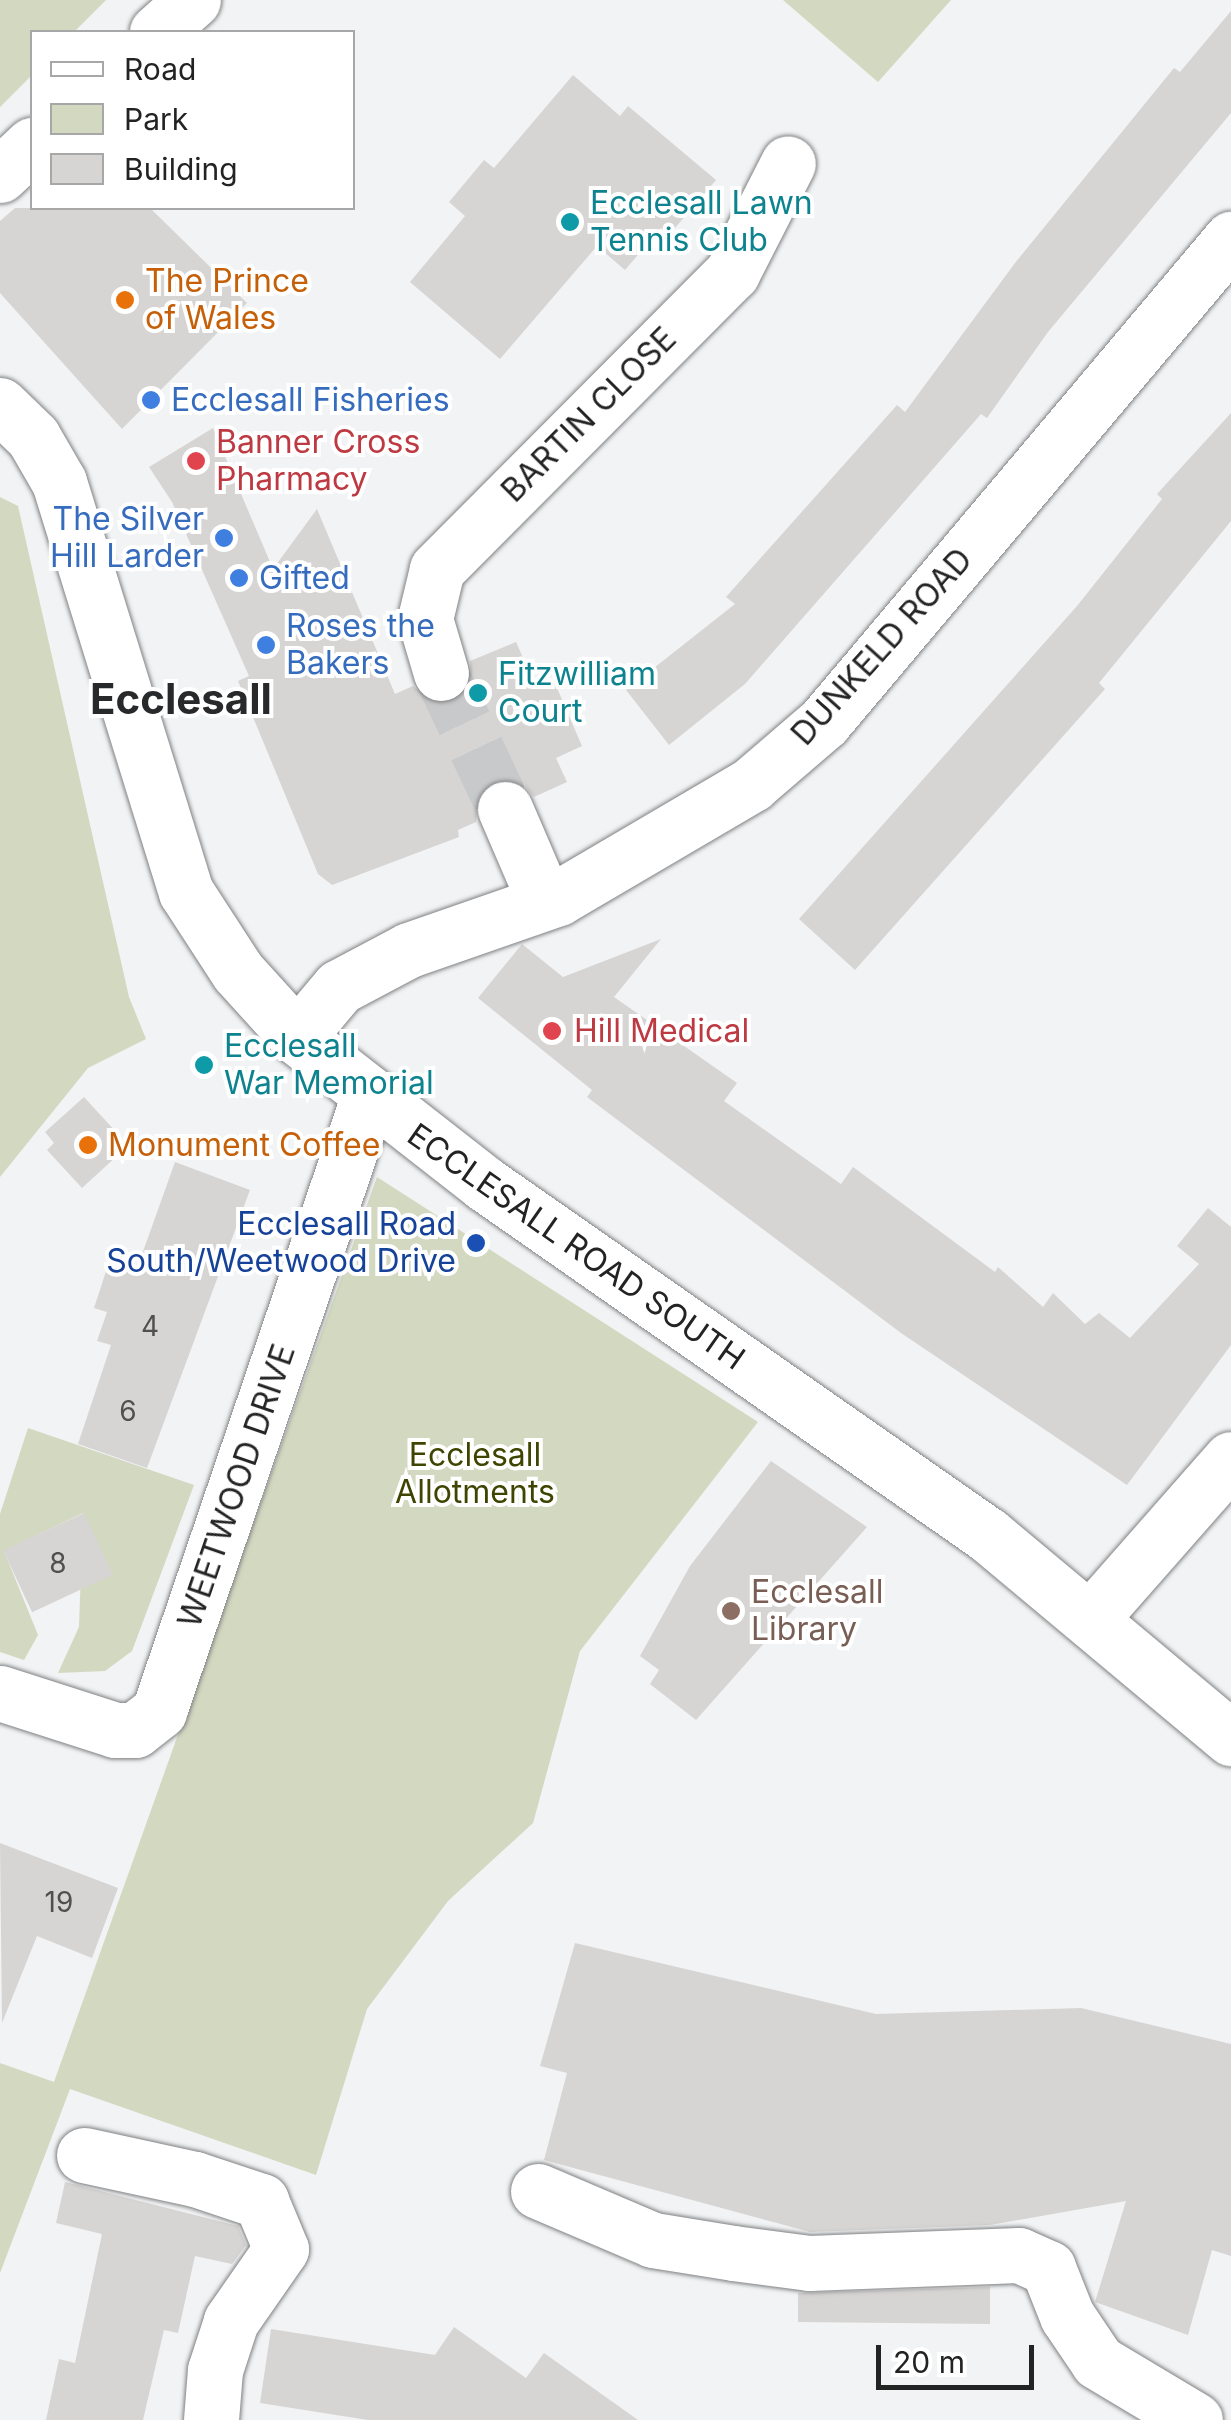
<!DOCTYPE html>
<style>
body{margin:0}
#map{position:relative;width:1231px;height:2420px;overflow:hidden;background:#f1f3f4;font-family:Inter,sans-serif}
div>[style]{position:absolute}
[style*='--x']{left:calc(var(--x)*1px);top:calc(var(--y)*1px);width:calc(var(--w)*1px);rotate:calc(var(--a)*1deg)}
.green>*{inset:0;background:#d3d8c0}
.building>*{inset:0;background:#d7d5d4;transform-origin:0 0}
.street-tunnel>*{height:55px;margin-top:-27.5px;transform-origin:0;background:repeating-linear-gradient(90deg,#c8c9ca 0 55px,transparent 0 83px)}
.roads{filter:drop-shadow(0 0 2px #808183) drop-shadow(0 0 2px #808183)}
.street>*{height:55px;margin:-27.5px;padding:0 27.5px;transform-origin:27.5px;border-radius:27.5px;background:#fff}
.secondary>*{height:55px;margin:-27.5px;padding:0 27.5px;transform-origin:27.5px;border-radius:27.5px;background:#fff}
.primary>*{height:55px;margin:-27.5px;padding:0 27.5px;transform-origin:27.5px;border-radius:27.5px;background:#fff}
.dots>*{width:28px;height:28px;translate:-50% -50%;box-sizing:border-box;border:5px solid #fff;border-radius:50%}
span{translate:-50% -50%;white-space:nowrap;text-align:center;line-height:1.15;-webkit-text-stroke:8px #fff;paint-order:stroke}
.number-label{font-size:28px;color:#505050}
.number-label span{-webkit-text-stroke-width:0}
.culture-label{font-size:32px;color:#0d838f}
.left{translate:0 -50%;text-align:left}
.food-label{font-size:32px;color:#c56008}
.shop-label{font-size:32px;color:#366cbe}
.right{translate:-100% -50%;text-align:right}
.street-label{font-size:32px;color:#232324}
.health-label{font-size:32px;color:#be3a42}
.transit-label{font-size:32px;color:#164399}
.park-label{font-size:32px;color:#3f4500}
.education-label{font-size:32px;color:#785e54}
.district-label{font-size:42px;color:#28292a;font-weight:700}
.legend{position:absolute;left:30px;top:30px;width:325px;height:180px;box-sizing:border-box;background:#fff;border:2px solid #a7a7a7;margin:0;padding:12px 18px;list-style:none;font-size:30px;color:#232324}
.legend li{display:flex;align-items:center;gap:20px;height:50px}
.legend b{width:50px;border:2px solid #a7a7a7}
.scale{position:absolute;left:876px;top:2345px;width:158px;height:45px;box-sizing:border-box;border:5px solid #232324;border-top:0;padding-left:12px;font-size:30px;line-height:35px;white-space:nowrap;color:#232324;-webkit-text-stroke:8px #fff;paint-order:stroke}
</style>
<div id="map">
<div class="green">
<i style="clip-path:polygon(0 0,106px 0,74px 32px,32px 32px,32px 75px,0 107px)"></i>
<i style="clip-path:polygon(783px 0,951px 0,878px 82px)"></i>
<i style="clip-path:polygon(0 497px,18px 506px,129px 997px,146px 1039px,88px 1068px,0 1177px)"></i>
<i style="clip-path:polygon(377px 1177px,758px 1422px,580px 1651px,533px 1823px,448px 1901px,367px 2009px,316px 2175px,70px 2089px,0 2273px,0 2063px,54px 2082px)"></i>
<i style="clip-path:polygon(28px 1428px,194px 1485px,132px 1651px,105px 1671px,58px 1673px,79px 1627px,83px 1513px,4px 1551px,38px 1635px,24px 1660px,0 1652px,0 1514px)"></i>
</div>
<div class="building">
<i style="clip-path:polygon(1231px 11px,1231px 113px,1048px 332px,987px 418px,981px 414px,745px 684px,669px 745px,626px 690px,735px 604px,726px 597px,897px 405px,905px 412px,1015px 263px,1174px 68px,1180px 72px)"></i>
<i style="clip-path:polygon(573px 75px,620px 116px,628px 106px,716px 180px,669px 235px,661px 228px,625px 270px,597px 246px,500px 359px,410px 282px,465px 216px,449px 202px,484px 160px,494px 168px)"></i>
<i style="clip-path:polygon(15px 208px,150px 208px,247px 303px,122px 429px,0 293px,0 221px)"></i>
<i style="clip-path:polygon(1231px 413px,1231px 521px,1099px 683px,1105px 689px,855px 970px,799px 919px,1077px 606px,1162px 499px,1157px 494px)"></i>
<i style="clip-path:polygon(213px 428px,273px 569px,317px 509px,395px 694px,413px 686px,433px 703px,451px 703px,471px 681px,470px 661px,516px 642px,537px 689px,554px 681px,582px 746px,556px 758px,567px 782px,534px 797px,523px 783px,494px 780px,479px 791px,476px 822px,458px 830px,459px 837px,332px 885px,318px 874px,238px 681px,249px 676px,172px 502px,149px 467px)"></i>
<i style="clip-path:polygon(661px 939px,614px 997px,737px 1083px,724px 1101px,841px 1184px,853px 1167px,995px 1272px,998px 1267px,1043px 1307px,1053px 1293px,1085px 1324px,1099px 1313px,1130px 1338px,1199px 1264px,1177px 1246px,1208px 1208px,1231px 1227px,1231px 1345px,1127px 1485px,901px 1333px,587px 1097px,592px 1090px,478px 998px,522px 944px,563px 977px)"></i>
<i style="clip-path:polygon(84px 1097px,117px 1133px,111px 1139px,129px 1145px,82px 1188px,47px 1150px,54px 1143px,45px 1132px)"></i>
<i style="clip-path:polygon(175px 1162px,250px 1190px,147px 1468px,78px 1444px,111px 1345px,97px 1341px,107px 1312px,94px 1308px,109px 1262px,136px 1271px)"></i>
<i style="clip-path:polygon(771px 1461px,867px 1527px,696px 1720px,650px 1684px,659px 1670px,640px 1656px,690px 1566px)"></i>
<i style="left:84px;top:1513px;width:68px;height:89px;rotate:65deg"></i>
<i style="clip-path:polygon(0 1843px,118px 1888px,92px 1958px,37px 1936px,2px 2023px)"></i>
<i style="clip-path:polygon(575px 1943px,876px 2014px,1081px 2008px,1231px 2044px,1231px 2256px,1212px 2250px,1188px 2335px,1095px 2302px,1126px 2201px,990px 2225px,810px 2232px,544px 2160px,567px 2073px,540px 2066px)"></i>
<i style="clip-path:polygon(65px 2182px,238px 2226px,246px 2245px,232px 2264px,195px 2256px,178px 2333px,164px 2330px,143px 2420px,46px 2420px,59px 2359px,75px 2363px,102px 2234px,56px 2223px)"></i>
<i style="clip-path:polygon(990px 2287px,990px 2324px,798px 2322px,798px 2293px)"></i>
<i style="clip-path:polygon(454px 2327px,526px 2378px,544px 2353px,638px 2420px,368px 2420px,260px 2403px,271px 2329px,435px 2355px)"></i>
</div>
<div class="street-tunnel">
<i style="--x:441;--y:673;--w:150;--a:64.8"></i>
</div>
<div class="roads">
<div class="street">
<i style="--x:441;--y:673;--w:56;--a:-106.5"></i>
<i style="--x:425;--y:619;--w:51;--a:-76.5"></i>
<i style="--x:437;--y:569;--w:418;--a:-45.1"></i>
<i style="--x:732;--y:273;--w:123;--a:-63"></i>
<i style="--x:505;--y:809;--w:101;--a:66.7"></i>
<i style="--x:297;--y:1037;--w:65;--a:-50"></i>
<i style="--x:339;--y:987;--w:79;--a:-27.9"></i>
<i style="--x:409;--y:950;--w:158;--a:-19.2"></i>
<i style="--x:558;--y:898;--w:225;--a:-30.4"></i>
<i style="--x:752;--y:784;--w:95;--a:-40.7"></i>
<i style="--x:824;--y:722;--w:632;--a:-49.88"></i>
<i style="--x:1092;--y:1617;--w:210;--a:-48.7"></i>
<i style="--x:0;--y:1693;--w:121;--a:17.8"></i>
<i style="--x:115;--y:1730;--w:20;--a:0"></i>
<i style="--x:135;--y:1730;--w:31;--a:-38"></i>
<i style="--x:159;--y:1711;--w:648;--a:-71.17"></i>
<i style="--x:84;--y:2155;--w:114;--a:12.2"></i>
<i style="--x:195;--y:2179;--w:70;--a:18.4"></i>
<i style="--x:261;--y:2201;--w:52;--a:67.4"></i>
<i style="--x:281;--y:2249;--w:88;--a:124.8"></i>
<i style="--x:231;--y:2321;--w:52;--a:108.1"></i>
<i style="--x:215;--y:2370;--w:50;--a:94.6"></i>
<i style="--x:538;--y:2191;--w:125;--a:23.1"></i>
<i style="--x:653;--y:2240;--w:81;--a:9.2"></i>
<i style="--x:733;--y:2253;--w:77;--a:7.5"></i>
<i style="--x:809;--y:2263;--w:210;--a:-2.2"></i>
<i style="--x:1019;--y:2255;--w:32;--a:24"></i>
<i style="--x:1048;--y:2268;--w:52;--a:68.4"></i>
<i style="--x:1067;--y:2316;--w:55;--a:56"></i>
<i style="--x:1098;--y:2362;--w:113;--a:30.9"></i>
</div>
<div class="secondary">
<i style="--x:157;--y:32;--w:48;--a:-41.6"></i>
<i style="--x:0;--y:175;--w:44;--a:-43.2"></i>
</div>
<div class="primary">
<i style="--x:0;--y:405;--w:46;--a:44.1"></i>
<i style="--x:33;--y:437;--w:52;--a:60"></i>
<i style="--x:59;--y:482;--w:429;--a:72.8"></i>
<i style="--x:186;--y:892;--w:95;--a:57"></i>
<i style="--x:238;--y:972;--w:88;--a:47.8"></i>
<i style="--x:297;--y:1037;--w:239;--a:38"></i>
<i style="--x:485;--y:1184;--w:613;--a:34.91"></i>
<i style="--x:988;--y:1535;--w:317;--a:39.9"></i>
</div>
</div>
<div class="dots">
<i style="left:570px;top:222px;background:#0f9aa8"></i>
<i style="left:125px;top:300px;background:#e8710a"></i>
<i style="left:151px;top:400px;background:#3f7fe0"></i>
<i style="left:196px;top:461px;background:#e0444e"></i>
<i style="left:224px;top:538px;background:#3f7fe0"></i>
<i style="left:239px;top:578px;background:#3f7fe0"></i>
<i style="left:266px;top:645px;background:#3f7fe0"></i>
<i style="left:478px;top:693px;background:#0f9aa8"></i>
<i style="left:552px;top:1031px;background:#e0444e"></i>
<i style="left:204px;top:1065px;background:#0f9aa8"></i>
<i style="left:88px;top:1145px;background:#e8710a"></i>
<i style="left:476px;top:1243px;background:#1a4fb4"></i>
<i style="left:731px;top:1611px;background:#8d6e63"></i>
</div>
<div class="number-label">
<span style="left:150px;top:1326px">4</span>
<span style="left:128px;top:1411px">6</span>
<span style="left:58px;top:1563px">8</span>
<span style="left:59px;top:1902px">19</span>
</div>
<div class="culture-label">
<span class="left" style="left:590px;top:222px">Ecclesall Lawn<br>Tennis Club</span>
<span class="left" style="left:498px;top:693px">Fitzwilliam<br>Court</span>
<span class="left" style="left:224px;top:1065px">Ecclesall<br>War Memorial</span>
</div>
<div class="food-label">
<span class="left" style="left:145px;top:300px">The Prince<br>of Wales</span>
<span class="left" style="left:108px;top:1145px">Monument Coffee</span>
</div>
<div class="shop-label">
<span class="left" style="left:171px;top:400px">Ecclesall Fisheries</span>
<span class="right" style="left:204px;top:538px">The Silver<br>Hill Larder</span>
<span class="left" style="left:259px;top:578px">Gifted</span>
<span class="left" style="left:286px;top:645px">Roses the<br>Bakers</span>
</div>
<div class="street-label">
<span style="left:589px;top:415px;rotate:-45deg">BARTIN CLOSE</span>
<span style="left:882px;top:647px;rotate:-48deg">DUNKELD ROAD</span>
<span style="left:576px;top:1247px;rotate:35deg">ECCLESALL ROAD SOUTH</span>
<span style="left:237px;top:1486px;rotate:-71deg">WEETWOOD DRIVE</span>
</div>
<div class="health-label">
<span class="left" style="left:216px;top:461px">Banner Cross<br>Pharmacy</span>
<span class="left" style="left:574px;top:1031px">Hill Medical</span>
</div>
<div class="transit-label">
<span class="right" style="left:456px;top:1243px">Ecclesall Road<br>South/Weetwood Drive</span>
</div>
<div class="park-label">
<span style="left:475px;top:1474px">Ecclesall<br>Allotments</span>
</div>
<div class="education-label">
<span class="left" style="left:751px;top:1611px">Ecclesall<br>Library</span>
</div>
<div class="district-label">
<span style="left:181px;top:699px">Ecclesall</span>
</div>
<ul class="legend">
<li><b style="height:12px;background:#fff"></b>Road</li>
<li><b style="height:28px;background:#d3d8c0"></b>Park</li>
<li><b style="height:28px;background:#d7d5d4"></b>Building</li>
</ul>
<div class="scale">20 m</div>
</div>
